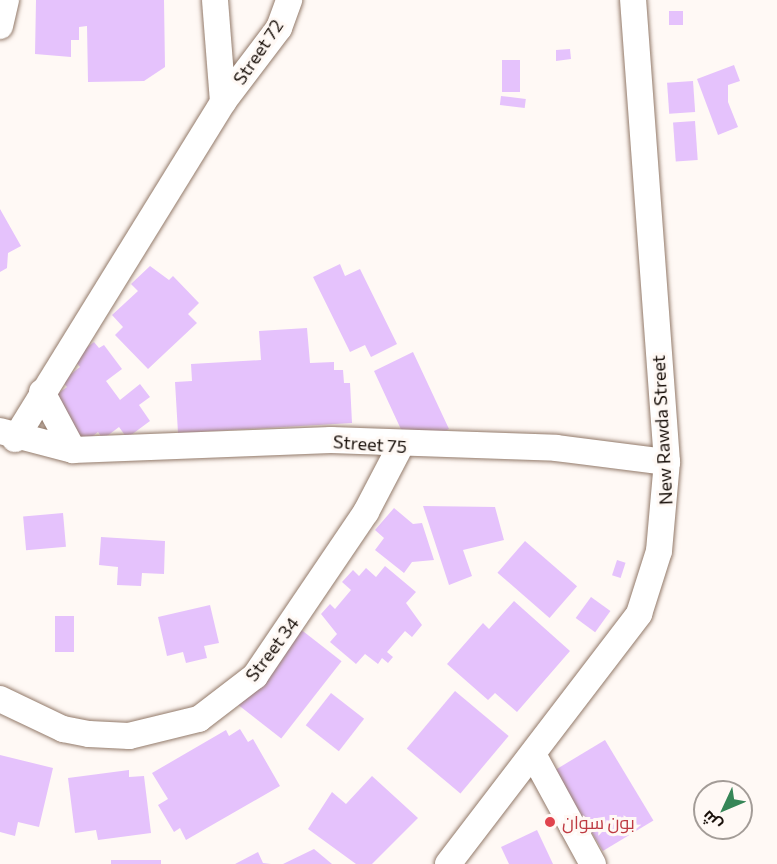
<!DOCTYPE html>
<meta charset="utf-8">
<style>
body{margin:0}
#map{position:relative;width:777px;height:864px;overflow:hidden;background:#fff9f5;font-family:Commissioner,Cairo,sans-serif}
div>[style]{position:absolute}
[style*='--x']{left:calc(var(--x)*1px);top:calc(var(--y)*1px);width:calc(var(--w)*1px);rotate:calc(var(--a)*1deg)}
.building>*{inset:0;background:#e5c2fc;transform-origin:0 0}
.roads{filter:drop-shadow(0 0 2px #937a6a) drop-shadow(0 0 2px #937a6a)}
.minor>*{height:26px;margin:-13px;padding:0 13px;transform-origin:13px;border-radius:13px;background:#fff}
.dots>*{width:16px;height:16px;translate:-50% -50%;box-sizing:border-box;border:3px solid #fff9f5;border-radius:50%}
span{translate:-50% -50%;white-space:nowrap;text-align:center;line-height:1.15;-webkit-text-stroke:6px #fff9f5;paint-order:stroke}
.street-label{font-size:18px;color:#1a110b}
.health-label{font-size:18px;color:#be3a42}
.left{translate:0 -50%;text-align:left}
.north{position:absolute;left:693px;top:780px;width:60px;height:60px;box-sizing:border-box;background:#fff9f5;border:2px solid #a39c97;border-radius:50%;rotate:226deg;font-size:16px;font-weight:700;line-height:24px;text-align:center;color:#1a110b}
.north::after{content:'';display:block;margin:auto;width:21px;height:27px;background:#368657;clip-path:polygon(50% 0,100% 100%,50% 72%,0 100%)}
</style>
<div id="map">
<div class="building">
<i style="clip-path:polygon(36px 0,164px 0,165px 67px,144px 81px,88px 82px,87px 26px,79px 27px,79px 40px,71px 40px,71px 57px,35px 54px)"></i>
<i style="left:669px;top:11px;width:14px;height:14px"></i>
<i style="clip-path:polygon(570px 49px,571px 59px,556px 61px,556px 50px)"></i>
<i style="left:502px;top:60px;width:18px;height:32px"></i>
<i style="clip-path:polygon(734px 65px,740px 81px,728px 85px,728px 102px,738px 127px,718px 135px,697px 79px)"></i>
<i style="left:693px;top:81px;width:31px;height:26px;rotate:86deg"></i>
<i style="left:501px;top:96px;width:25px;height:9px;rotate:7deg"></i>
<i style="left:695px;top:121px;width:39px;height:22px;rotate:86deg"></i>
<i style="clip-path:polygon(0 209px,21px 246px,8px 253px,7px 268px,0 272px)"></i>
<i style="clip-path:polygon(340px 264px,345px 276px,360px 269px,397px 344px,371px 357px,365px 345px,350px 352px,313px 277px)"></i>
<i style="clip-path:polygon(150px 266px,169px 280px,173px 276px,199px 303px,188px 314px,197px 323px,148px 369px,115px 335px,123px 327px,112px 315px,138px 291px,131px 284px)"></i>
<i style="clip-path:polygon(307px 328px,310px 363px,334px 362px,334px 370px,343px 370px,344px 383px,350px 383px,352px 423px,178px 433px,175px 382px,192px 381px,191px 364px,261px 360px,259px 331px)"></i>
<i style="clip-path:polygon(94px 342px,99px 348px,104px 345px,122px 369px,106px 381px,120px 400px,140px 384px,150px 397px,139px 405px,150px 421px,127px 438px,119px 427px,103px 439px,98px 432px,85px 442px,53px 397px,67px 387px,62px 381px,80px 367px,73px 358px)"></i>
<i style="clip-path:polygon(413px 352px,449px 429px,427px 439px,423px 430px,405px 438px,374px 371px)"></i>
<i style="clip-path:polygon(423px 506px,495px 507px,504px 540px,463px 550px,472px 576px,449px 585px)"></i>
<i style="clip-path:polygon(394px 508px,413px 524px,422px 523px,434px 560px,412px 562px,404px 573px,375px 550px,384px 538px,375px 530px)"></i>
<i style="left:63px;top:513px;width:34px;height:40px;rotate:85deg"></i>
<i style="clip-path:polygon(101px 537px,165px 541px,164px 574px,142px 573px,141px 586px,117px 585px,118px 567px,99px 565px)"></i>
<i style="left:525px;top:541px;width:69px;height:42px;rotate:41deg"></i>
<i style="left:617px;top:560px;width:9px;height:16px;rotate:18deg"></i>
<i style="clip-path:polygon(385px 566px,416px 592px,406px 603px,422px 625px,412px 637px,405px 631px,387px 652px,393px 657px,388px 663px,382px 658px,378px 664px,365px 654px,356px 664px,330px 642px,337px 634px,321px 614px,330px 604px,335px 609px,351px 590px,342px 582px,353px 570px,359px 576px,366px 568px,376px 577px)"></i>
<i style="left:591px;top:597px;width:24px;height:26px;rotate:36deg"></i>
<i style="clip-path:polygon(514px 601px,570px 651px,517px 712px,495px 693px,488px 700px,447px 664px,483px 623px,489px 629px)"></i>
<i style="clip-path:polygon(210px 605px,219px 643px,204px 646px,207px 658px,186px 663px,183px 652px,167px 656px,158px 617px)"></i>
<i style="left:55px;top:616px;width:19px;height:36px"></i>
<i style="left:299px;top:628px;width:54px;height:98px;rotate:38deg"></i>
<i style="left:455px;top:691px;width:70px;height:75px;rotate:40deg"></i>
<i style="left:331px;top:693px;width:42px;height:41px;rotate:38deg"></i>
<i style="clip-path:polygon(240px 729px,248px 742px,253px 739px,280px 786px,186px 840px,180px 828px,174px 832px,158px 805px,168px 799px,152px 773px,226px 730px,229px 736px)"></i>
<i style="left:605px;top:740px;width:94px;height:59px;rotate:59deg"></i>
<i style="clip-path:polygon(0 755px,53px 768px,39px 827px,18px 822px,15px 836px,0 832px)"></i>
<i style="clip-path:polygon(129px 770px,129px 777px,144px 776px,151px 833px,98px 840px,96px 830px,75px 833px,68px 778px)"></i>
<i style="clip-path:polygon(372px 776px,418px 818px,372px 864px,356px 864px,308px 829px,332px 792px,346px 804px)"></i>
<i style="clip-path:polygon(537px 830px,553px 864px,509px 864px,501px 847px)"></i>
<i style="clip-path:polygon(314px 849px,332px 864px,283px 864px)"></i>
<i style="clip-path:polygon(258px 852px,263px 863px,271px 864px,235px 864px)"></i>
<i style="left:111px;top:860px;width:50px;height:4px"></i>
</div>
<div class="roads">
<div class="minor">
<i style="--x:0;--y:26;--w:27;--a:-77"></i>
<i style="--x:223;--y:102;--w:93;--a:-52.9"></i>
<i style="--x:279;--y:28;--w:30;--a:-70"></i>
<i style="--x:42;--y:392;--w:66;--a:61.9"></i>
<i style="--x:0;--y:431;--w:75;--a:14.6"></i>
<i style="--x:73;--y:450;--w:258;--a:-2.2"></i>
<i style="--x:331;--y:440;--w:225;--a:2"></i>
<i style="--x:556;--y:448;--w:112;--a:7.2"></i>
<i style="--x:15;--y:439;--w:396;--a:-58.3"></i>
<i style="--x:223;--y:102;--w:102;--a:-94.5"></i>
<i style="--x:0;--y:699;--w:70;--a:25.5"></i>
<i style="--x:63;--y:729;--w:26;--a:11"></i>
<i style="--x:89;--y:734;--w:40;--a:2.9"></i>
<i style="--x:129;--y:736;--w:72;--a:-13.7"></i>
<i style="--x:199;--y:719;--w:71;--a:-37.5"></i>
<i style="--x:255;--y:676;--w:198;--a:-55.9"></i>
<i style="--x:366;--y:512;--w:73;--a:-62.4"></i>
<i style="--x:534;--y:756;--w:123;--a:61.4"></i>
<i style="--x:448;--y:864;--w:315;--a:-52.6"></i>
<i style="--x:639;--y:614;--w:66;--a:-72.4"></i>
<i style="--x:659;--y:551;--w:89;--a:-84.9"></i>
<i style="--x:667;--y:462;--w:463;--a:-94.2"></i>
</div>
</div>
<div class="dots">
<i style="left:550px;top:822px;background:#e0444e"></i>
</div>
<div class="street-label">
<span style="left:258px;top:52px;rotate:-56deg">Street 72</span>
<span style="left:662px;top:430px;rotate:-93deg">New Rawda Street</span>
<span style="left:370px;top:444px;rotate:4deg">Street 75</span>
<span style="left:272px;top:649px;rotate:-53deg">Street 34</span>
</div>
<div class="health-label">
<span class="left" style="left:562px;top:822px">بون سوان</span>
</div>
<div class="north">ش</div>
</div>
